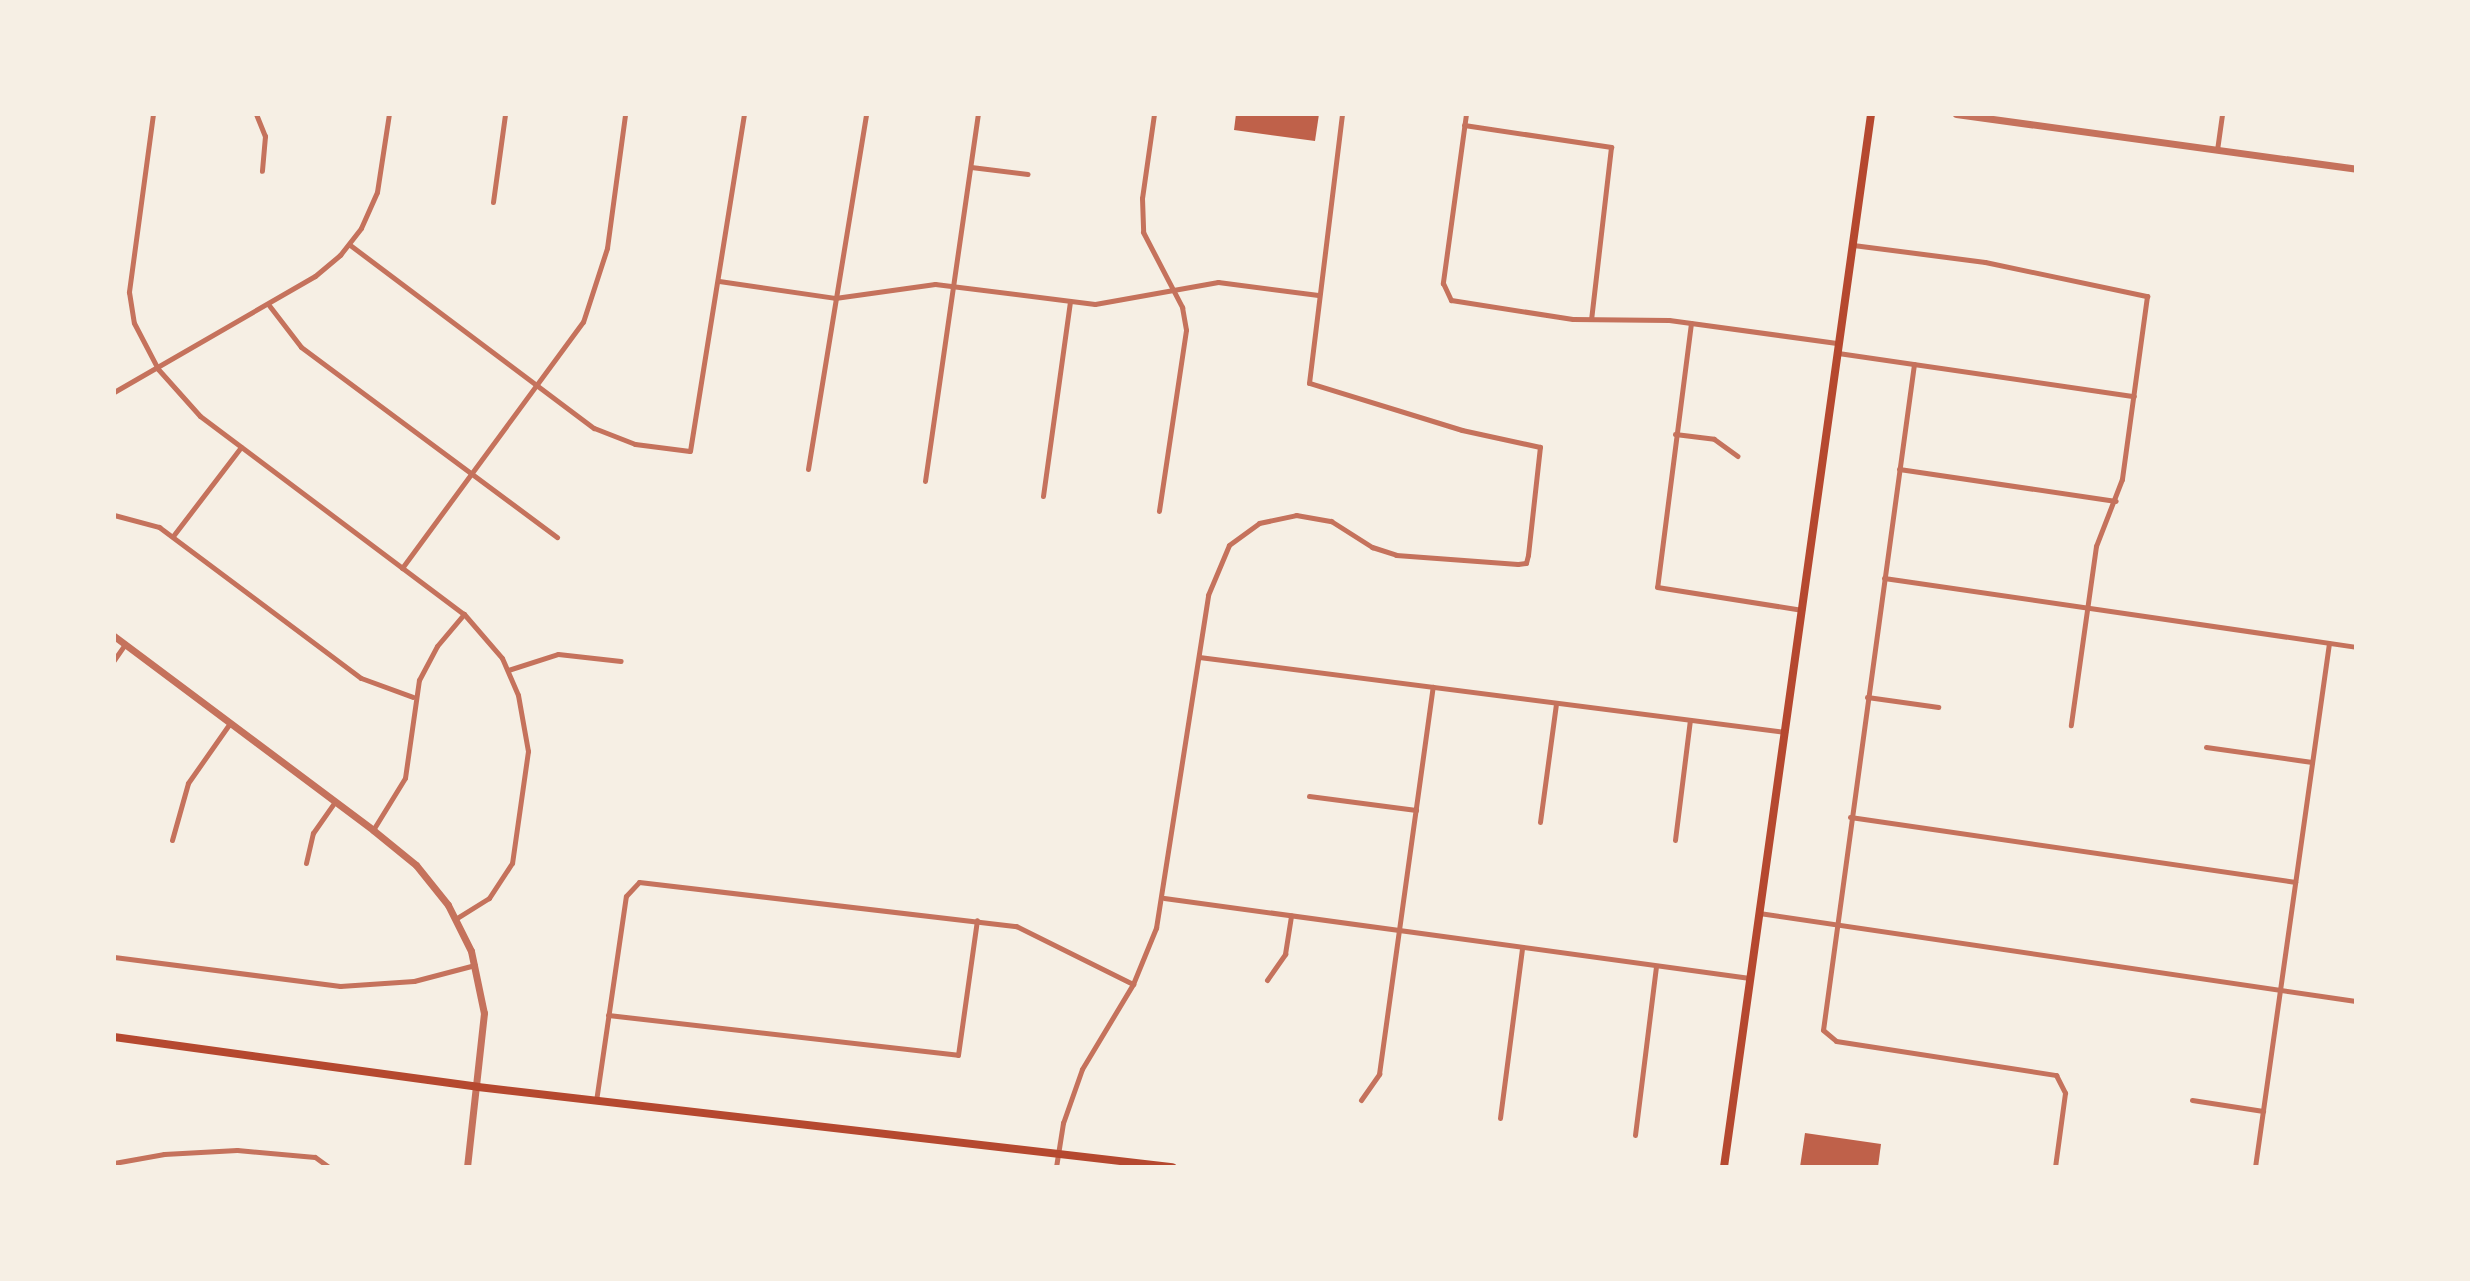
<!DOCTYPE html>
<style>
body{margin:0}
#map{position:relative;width:2470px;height:1281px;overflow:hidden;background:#f6efe4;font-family:"Open Sans",sans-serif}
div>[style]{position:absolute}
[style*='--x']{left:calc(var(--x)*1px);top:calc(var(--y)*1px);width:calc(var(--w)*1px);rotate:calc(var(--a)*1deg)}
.building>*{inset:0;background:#bf614a}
.minor>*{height:5px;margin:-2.5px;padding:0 2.5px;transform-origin:2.5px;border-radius:2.5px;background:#c5725c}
.tertiary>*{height:7px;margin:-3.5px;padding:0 3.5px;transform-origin:3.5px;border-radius:3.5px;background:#c5725c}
.primary>*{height:8px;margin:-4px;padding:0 4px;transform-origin:4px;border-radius:4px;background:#b5482f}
span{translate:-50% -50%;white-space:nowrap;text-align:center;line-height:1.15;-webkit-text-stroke:6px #f6efe4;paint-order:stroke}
.frame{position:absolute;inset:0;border:116px solid #f6efe4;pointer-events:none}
</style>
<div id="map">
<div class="building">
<i style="clip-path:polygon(1236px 114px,1319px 114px,1315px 141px,1234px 130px)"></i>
<i style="clip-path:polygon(1805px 1133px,1881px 1144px,1878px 1167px,1800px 1167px)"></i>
</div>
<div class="minor">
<i style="--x:153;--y:114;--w:180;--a:97.7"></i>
<i style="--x:129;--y:292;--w:31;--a:81"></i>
<i style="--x:134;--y:323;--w:52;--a:62.4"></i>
<i style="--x:158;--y:369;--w:63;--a:48.2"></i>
<i style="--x:200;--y:416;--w:330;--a:36.9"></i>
<i style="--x:464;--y:614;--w:58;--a:49.2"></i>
<i style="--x:502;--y:658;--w:40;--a:66.6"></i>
<i style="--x:518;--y:695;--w:57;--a:79.9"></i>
<i style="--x:528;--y:751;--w:113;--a:98.1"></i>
<i style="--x:512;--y:863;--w:42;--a:123.3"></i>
<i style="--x:489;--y:898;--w:39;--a:148"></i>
<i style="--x:256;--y:114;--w:24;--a:68"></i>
<i style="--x:265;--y:136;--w:35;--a:95"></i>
<i style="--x:1154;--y:114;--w:85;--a:98.1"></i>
<i style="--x:1142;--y:198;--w:34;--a:88"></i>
<i style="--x:1143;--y:232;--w:85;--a:62.5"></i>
<i style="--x:1182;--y:307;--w:23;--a:80"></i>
<i style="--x:1186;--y:330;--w:183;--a:98.5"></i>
<i style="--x:1466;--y:114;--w:171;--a:97.8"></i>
<i style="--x:1443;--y:283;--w:19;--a:65"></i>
<i style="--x:1451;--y:300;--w:123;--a:8.9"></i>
<i style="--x:1573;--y:319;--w:96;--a:0.6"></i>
<i style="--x:1669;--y:320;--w:171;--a:7.8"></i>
<i style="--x:1464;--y:125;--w:149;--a:8.5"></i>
<i style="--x:1611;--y:147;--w:173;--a:96.6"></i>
<i style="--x:2217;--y:150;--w:36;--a:-82"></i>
<i style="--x:971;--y:167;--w:57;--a:7"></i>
<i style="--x:493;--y:202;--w:89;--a:-82.2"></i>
<i style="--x:350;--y:245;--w:305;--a:36.9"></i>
<i style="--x:594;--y:428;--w:44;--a:21.3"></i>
<i style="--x:635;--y:444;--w:55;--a:7.3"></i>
<i style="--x:690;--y:451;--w:341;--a:-80.9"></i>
<i style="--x:1853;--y:245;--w:133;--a:7.3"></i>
<i style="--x:1985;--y:262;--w:166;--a:11.9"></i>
<i style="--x:2147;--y:296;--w:185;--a:97.8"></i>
<i style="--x:2122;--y:479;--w:72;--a:111.2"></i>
<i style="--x:2096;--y:546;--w:181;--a:98"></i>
<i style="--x:719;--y:281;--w:117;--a:8.3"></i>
<i style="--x:835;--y:298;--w:101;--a:-8"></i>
<i style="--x:935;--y:284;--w:161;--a:7.1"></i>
<i style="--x:1095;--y:304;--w:125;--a:-10.1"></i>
<i style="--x:1218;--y:282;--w:101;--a:7.4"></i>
<i style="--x:268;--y:304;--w:54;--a:52.5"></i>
<i style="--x:301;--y:347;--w:319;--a:36.6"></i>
<i style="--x:1691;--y:323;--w:266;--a:97.3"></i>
<i style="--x:1657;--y:587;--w:147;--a:9"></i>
<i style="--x:1838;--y:353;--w:299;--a:8.3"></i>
<i style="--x:1914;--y:364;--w:672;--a:97.78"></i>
<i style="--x:1823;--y:1030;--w:17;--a:40"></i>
<i style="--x:1836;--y:1041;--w:223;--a:8.8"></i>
<i style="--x:2056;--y:1075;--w:20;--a:63"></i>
<i style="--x:2065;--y:1093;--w:75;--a:97.7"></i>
<i style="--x:114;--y:392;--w:232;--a:-30"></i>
<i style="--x:315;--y:276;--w:33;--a:-40"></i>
<i style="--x:340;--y:255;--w:34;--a:-52"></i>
<i style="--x:361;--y:228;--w:39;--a:-66"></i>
<i style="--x:377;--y:192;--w:79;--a:-81.3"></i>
<i style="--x:1675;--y:434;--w:39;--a:7"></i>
<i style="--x:1714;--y:439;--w:29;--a:36"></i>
<i style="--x:808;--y:469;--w:360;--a:-80.7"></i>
<i style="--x:1899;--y:469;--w:219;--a:8.4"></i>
<i style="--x:925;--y:481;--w:371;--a:-81.8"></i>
<i style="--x:1043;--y:496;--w:196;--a:-82.1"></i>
<i style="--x:114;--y:515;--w:47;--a:14.9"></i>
<i style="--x:159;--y:527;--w:252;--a:36.8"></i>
<i style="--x:361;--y:678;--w:55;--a:20.1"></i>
<i style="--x:173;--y:536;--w:112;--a:-52.6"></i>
<i style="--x:402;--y:568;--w:305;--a:-53.7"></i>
<i style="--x:583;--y:322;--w:78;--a:-72"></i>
<i style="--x:607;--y:248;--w:135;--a:-82.3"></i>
<i style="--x:1884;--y:578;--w:477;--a:8.3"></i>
<i style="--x:1199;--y:657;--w:591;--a:7.29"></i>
<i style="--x:114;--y:660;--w:19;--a:-55"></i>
<i style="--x:508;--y:670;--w:52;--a:-17.7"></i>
<i style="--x:558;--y:654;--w:63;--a:6.3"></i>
<i style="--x:1867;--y:697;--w:72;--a:8"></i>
<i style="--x:2206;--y:747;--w:107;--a:8.1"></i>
<i style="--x:1309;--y:796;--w:108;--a:7.5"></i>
<i style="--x:1850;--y:817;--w:450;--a:8.3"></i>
<i style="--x:1540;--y:822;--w:120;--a:-82.3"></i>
<i style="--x:373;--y:830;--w:61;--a:-58.4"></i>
<i style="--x:405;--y:778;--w:99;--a:-81.9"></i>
<i style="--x:419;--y:680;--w:38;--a:-62"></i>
<i style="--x:437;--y:646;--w:42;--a:-49.8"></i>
<i style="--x:172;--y:840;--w:59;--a:-74.3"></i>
<i style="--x:188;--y:783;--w:73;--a:-55"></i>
<i style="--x:1675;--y:840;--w:121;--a:-82.9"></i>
<i style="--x:306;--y:863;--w:31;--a:-77"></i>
<i style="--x:313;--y:833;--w:38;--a:-55"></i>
<i style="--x:1164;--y:898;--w:591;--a:7.77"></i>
<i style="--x:1759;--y:913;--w:603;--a:8.39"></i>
<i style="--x:114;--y:957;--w:228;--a:7.3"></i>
<i style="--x:340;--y:986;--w:74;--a:-3.9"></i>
<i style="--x:414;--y:981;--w:63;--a:-14.7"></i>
<i style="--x:1267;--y:980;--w:32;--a:-55"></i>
<i style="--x:1285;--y:954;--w:39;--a:-81"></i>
<i style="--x:608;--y:1015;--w:352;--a:6.5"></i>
<i style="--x:958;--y:1055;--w:136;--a:-82"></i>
<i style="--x:1361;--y:1100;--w:32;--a:-55"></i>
<i style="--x:1379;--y:1074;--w:391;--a:-82.1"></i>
<i style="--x:2192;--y:1100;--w:72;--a:8.8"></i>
<i style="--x:596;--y:1101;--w:207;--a:-81.7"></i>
<i style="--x:626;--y:896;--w:19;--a:-47"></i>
<i style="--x:639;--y:882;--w:380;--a:6.7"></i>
<i style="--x:1016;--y:926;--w:131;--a:26.4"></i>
<i style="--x:1500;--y:1118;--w:171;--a:-82.6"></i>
<i style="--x:1635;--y:1135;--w:170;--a:-82.9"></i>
<i style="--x:114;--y:1163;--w:51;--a:-10.2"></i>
<i style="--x:164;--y:1154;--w:73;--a:-3.1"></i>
<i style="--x:237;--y:1150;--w:78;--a:5.1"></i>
<i style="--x:315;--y:1157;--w:17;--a:36"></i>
<i style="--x:1056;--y:1167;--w:45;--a:-81"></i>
<i style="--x:1063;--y:1123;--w:57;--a:-70.6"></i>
<i style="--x:1082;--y:1069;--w:99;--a:-59"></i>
<i style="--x:1133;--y:984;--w:61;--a:-67.7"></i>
<i style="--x:1156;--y:928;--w:337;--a:-81.1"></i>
<i style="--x:1208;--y:595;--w:54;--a:-67.2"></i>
<i style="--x:1229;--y:545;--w:37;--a:-36"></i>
<i style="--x:1259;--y:523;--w:38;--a:-12"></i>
<i style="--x:1296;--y:515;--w:36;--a:10"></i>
<i style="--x:1331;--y:521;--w:49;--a:32.4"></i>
<i style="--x:1372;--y:547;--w:25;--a:18"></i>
<i style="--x:1396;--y:555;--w:122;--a:4.2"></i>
<i style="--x:1518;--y:564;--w:8;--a:-7"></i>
<i style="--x:1526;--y:563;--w:8;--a:-76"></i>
<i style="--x:1528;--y:555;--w:109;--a:-83.7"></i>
<i style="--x:1540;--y:447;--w:80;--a:-167.7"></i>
<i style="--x:1462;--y:430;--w:160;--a:-162.9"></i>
<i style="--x:1309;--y:383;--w:271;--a:-83"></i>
<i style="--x:2255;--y:1167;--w:529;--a:-81.96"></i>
</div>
<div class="tertiary">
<i style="--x:1956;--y:114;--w:404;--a:7.8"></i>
<i style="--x:114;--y:636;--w:324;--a:36.8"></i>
<i style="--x:373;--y:830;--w:55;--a:39.1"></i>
<i style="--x:416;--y:865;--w:51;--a:51.3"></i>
<i style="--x:448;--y:905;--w:51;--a:63.4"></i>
<i style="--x:471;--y:951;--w:63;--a:78.2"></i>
<i style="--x:484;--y:1013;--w:155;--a:96.3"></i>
</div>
<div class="primary">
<i style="--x:114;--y:1037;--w:367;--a:7.8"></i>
<i style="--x:478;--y:1087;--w:699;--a:6.58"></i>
<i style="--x:1724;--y:1167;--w:1063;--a:-82.05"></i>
</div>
<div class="frame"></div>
</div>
